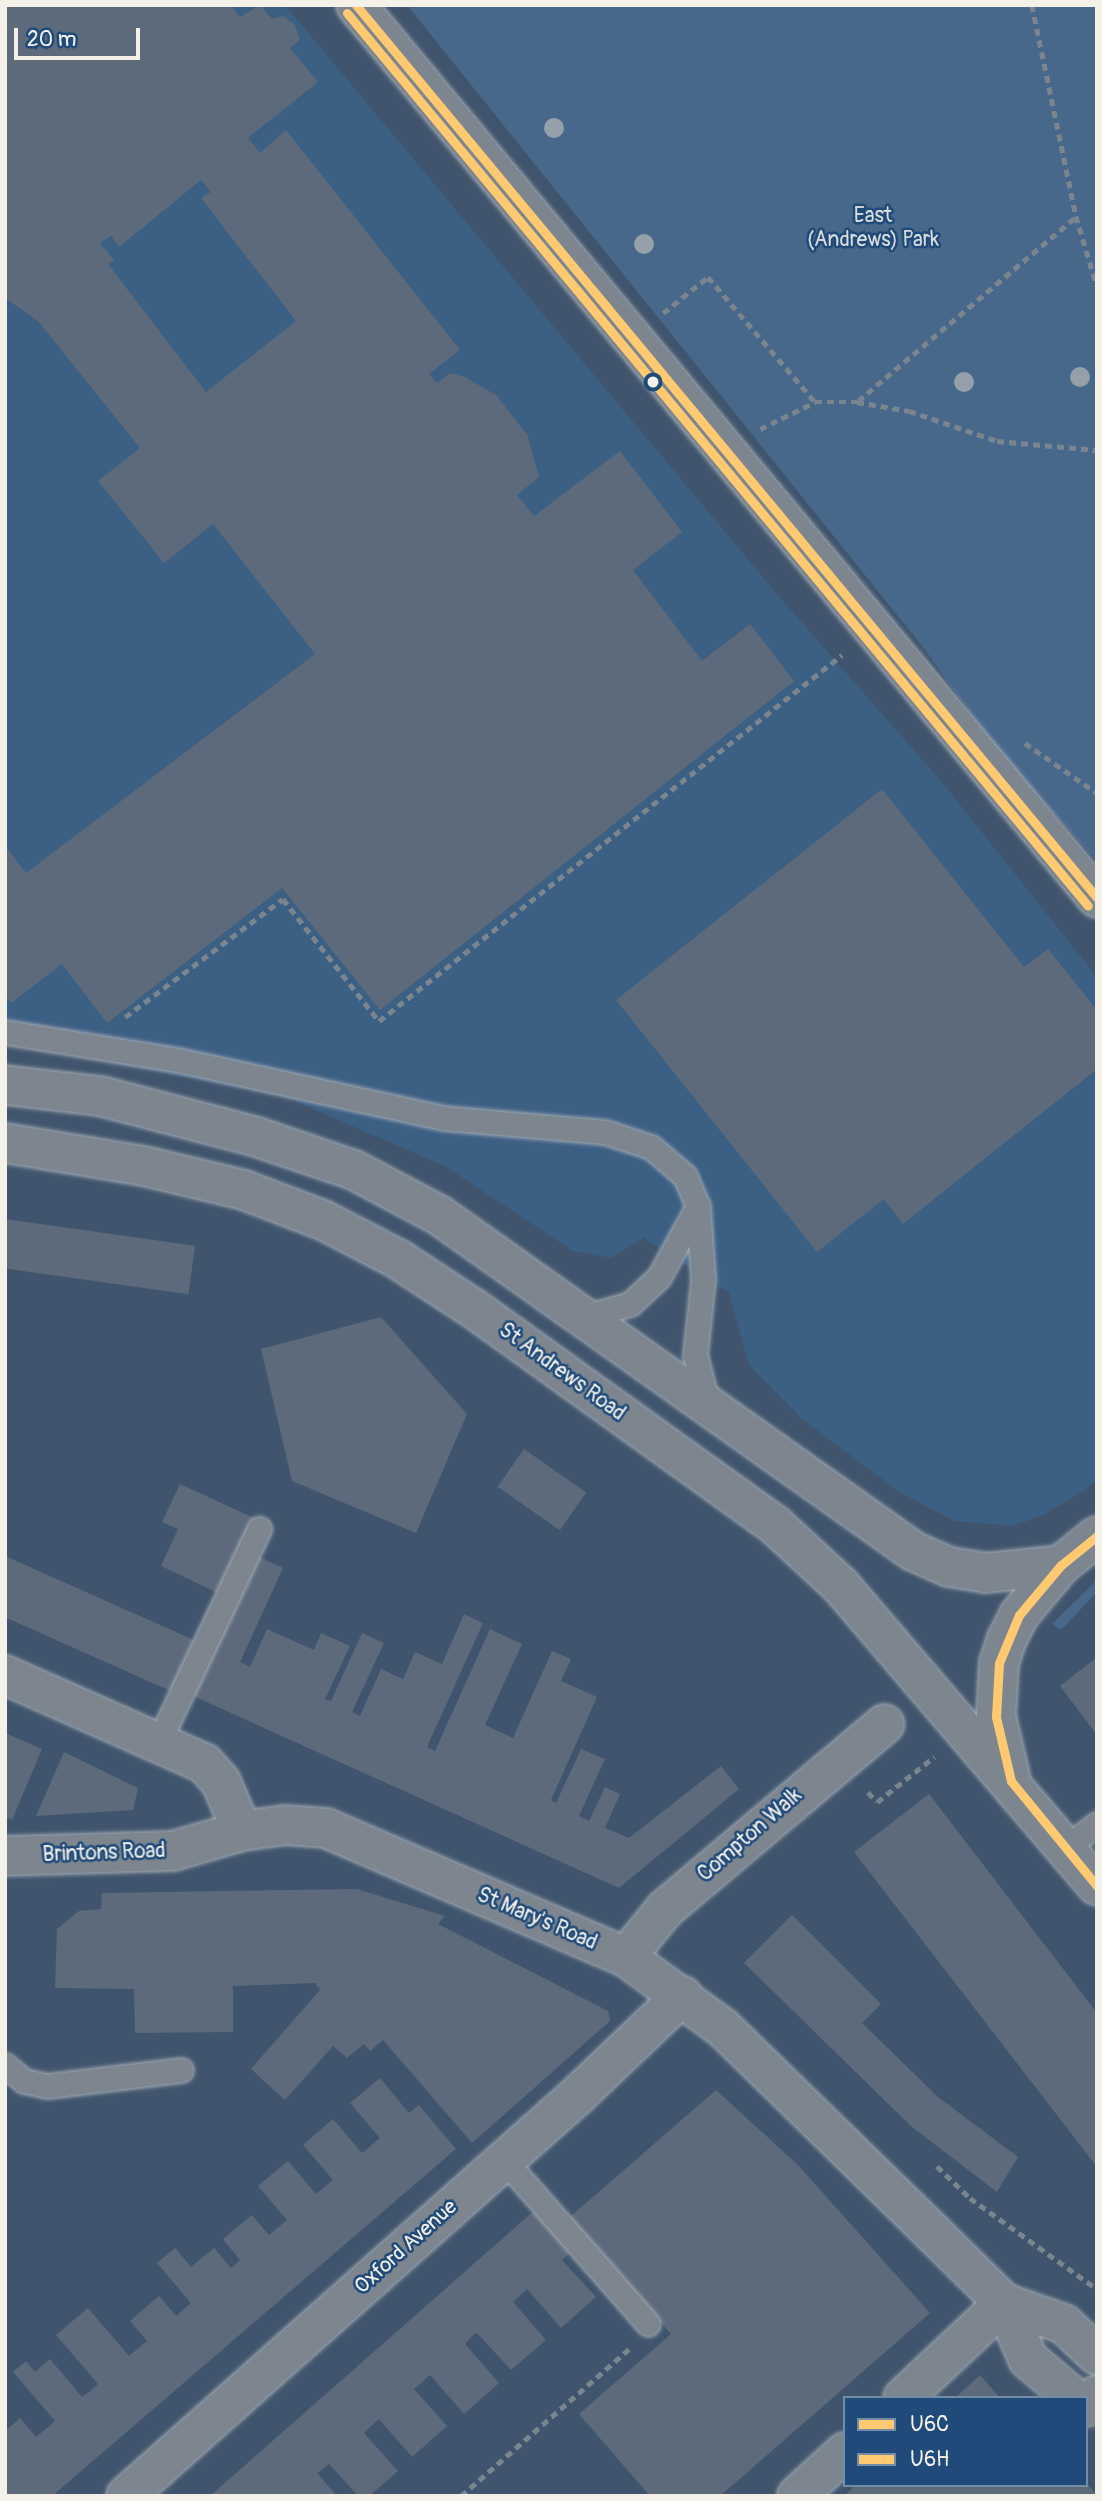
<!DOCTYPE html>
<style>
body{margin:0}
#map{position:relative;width:1102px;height:2501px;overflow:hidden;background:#40556d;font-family:Pangolin,sans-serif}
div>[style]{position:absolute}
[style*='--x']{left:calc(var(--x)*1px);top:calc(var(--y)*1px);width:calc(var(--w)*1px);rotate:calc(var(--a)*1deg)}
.built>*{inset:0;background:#3c5f84}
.green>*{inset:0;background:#48688b}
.building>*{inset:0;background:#5c6a7b;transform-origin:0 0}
.path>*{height:4.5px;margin-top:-2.25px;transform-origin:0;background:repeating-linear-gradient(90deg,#7a8590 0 7px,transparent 0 12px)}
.roads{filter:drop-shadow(0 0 2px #a1aab3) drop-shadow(0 0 2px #a1aab3)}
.service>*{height:23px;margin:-11.5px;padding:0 11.5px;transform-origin:11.5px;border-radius:11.5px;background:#7d868f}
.minor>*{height:38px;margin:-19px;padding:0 19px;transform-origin:19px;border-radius:19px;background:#7d868f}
.primary>*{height:38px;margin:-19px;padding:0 19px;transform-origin:19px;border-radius:19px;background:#7d868f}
.bus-1>*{height:9px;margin:-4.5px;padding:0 4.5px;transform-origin:4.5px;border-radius:4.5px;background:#fec971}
.bus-2>*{height:9px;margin:-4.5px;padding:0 4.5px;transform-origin:4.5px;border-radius:4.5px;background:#fec971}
.trees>*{width:20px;height:20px;margin:-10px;border-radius:50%;background:#95a0aa}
.dots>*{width:19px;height:19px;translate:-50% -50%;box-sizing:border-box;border:4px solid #1f4a7a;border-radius:50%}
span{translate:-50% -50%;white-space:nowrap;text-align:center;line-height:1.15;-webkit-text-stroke:5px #1f4a7a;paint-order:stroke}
.park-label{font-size:21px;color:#dadddb}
.street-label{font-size:21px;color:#f4f1e8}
.frame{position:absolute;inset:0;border:7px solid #f4f1e8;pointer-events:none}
.legend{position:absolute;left:843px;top:2396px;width:245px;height:91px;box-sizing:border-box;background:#1f4a7a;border:2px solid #748da6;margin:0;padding:9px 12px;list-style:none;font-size:21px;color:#f4f1e8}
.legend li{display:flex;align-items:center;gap:14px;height:35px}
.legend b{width:35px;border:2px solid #748da6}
.scale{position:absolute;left:14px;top:28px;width:126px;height:32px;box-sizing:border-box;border:4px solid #f4f1e8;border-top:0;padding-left:9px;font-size:21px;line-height:24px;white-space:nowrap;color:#f4f1e8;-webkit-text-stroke:5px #1f4a7a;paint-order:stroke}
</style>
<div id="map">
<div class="built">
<i style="clip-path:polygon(5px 5px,285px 5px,776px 593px,941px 781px,1097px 977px,1097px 1480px,1082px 1492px,1041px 1516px,1012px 1526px,954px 1521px,901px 1493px,802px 1419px,749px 1365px,729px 1293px,644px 1238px,611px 1258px,573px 1251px,445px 1166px,285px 1097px,5px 1042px)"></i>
</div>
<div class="green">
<i style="clip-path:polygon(407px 5px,1097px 5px,1097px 861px,997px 751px,926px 651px)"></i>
<i style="clip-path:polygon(1097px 1580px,1097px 1592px,1061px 1630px,1052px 1624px)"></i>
</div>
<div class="building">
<i style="clip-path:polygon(evenodd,5px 5px,231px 5px,240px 17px,260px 5px,272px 19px,283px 16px,295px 25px,300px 40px,290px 48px,318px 82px,248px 138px,260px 153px,286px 130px,460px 350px,429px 374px,437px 383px,450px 373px,465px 377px,496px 395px,528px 436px,539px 477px,517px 495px,534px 516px,620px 451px,682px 532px,633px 570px,702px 661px,750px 624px,794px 681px,380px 1010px,282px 888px,107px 1023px,62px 964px,11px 1003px,5px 996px,5px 846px,26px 873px,315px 654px,213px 524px,164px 563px,98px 481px,140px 448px,38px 321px,5px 298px,5px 5px,201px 180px,211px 192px,201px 198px,296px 321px,206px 392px,108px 264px,114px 260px,100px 243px,111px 236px,119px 247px,201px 180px)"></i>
<i style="clip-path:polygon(882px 789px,1024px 967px,1048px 949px,1097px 1010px,1097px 1069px,903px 1224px,884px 1199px,817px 1252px,616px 1000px)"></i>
<i style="left:5px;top:1219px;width:192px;height:49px;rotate:8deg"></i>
<i style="clip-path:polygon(381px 1317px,467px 1414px,416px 1533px,292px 1481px,261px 1349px)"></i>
<i style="left:524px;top:1449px;width:76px;height:46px;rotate:35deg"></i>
<i style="clip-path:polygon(180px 1484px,254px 1518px,218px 1593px,161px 1566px,178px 1529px,162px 1522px)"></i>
<i style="clip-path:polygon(255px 1555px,283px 1568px,240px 1662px,250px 1667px,267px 1629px,314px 1650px,321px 1633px,350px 1646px,325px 1699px,331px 1701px,362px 1633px,384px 1643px,352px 1712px,360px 1716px,381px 1669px,403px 1679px,415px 1652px,442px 1664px,464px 1614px,483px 1623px,427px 1747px,435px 1751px,490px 1629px,522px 1644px,485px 1725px,513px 1738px,552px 1651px,571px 1659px,561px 1681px,597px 1697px,551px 1800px,556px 1803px,581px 1749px,605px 1759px,579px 1816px,589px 1821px,605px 1787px,620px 1794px,605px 1828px,629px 1838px,721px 1766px,739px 1789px,619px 1888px,191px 1695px)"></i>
<i style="left:5px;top:1556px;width:208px;height:56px;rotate:24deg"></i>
<i style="clip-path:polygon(1097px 1657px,1097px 1735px,1060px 1686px)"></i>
<i style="clip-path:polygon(5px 1733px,42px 1749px,12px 1820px,5px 1817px)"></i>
<i style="clip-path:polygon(64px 1752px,138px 1788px,133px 1810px,36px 1816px)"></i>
<i style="clip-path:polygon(929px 1794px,1097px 2013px,1097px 2167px,854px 1852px)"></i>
<i style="clip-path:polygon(357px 1889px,445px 1916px,438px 1924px,608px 2011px,610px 2021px,472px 2143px,383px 2040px,370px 2051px,364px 2044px,347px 2058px,333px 2046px,285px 2100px,251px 2069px,320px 1990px,315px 1983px,233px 1986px,233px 2032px,135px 2033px,134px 1989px,55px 1988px,57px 1929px,79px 1911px,101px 1909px,102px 1893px)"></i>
<i style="clip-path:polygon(792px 1915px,881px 2004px,862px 2023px,938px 2097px,1018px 2157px,997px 2192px,912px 2127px,744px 1963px)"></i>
<i style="clip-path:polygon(380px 2078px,409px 2113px,419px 2105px,456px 2149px,52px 2496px,5px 2496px,5px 2431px,20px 2418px,36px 2437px,55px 2421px,13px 2372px,26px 2361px,35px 2372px,50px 2359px,82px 2397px,90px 2391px,98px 2384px,56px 2335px,88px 2308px,129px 2356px,147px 2341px,130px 2321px,159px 2296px,176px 2316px,191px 2303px,157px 2263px,175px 2248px,191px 2267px,214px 2248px,231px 2268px,240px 2260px,223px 2239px,252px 2215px,269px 2235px,287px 2220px,258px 2186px,288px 2161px,316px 2194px,333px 2180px,303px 2145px,333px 2119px,362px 2153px,380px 2138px,350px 2103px)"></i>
<i style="clip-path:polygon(716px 2090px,798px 2165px,930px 2313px,720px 2496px,650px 2496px,579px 2414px,671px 2334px,570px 2217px)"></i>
<i style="clip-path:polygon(535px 2210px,571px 2252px,562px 2260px,596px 2297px,561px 2328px,527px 2289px,513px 2302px,546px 2340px,511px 2370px,477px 2333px,472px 2336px,465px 2344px,499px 2383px,464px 2414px,430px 2375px,414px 2389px,447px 2426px,412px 2457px,379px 2419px,372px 2425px,364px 2433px,398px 2471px,369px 2496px,358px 2496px,329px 2464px,317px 2473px,337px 2496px,210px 2496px)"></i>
<i style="clip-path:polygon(980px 2375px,1000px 2398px,955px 2398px)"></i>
<i style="clip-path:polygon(1086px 2482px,1097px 2496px,844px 2496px,856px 2485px)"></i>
</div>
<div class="path">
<i style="--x:1032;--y:5;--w:216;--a:78.2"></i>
<i style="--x:1076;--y:216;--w:73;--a:73.3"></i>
<i style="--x:663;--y:313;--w:58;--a:-38.7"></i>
<i style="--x:708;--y:277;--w:165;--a:49.4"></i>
<i style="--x:815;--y:402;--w:42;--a:0"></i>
<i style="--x:857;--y:402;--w:53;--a:9.8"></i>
<i style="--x:909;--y:411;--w:93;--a:18.8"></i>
<i style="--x:997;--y:441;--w:100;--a:5.1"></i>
<i style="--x:858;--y:401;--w:285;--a:-40.2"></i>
<i style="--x:760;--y:429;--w:61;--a:-26.1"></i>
<i style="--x:1025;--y:743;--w:88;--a:34.8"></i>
<i style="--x:125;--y:1017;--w:197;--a:-36.8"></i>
<i style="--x:283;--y:899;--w:155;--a:51.8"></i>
<i style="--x:379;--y:1021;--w:590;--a:-38.33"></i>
<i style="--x:868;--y:1792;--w:13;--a:48"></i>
<i style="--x:877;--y:1802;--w:73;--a:-38.3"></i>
<i style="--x:937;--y:2166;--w:46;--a:44.1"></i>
<i style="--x:970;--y:2198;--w:156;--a:35.6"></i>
<i style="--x:461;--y:2496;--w:223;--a:-41.2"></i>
</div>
<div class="roads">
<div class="service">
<i style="--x:5;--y:1032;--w:175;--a:9.2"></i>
<i style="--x:178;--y:1060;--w:271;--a:12.3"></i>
<i style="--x:443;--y:1118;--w:163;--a:4.9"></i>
<i style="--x:605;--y:1132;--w:48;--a:18.1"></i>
<i style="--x:651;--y:1147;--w:45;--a:40.5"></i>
<i style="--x:685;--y:1176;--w:33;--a:67"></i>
<i style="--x:698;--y:1206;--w:74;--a:86.1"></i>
<i style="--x:703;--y:1280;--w:75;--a:96.1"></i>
<i style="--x:695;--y:1355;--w:52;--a:75.4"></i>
<i style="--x:584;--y:1317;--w:48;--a:-15.8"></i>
<i style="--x:630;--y:1304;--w:40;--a:-43"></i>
<i style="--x:659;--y:1277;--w:81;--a:-61.2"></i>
<i style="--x:158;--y:1743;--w:237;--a:-64.7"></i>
<i style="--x:1065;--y:1848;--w:40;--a:-37"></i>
<i style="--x:5;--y:2065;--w:25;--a:40"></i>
<i style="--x:24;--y:2081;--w:24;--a:12"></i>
<i style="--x:47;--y:2086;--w:135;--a:-6.8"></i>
<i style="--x:504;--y:2160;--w:218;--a:48.7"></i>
</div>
<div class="minor">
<i style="--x:356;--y:5;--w:1160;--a:50.31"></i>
<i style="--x:5;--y:1675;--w:218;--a:23.9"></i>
<i style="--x:204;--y:1763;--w:25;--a:48"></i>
<i style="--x:221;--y:1782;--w:53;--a:66.8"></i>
<i style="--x:242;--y:1831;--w:43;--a:-7.9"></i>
<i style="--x:285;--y:1825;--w:41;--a:4.2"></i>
<i style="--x:326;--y:1828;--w:327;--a:23.3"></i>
<i style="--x:626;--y:1957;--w:120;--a:36.2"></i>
<i style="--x:723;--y:2028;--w:295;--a:44.3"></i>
<i style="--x:934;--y:2234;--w:98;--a:44.6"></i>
<i style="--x:1004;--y:2303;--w:61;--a:66.8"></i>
<i style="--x:1028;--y:2359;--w:60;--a:40.3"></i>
<i style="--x:5;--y:1856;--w:168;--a:-1.7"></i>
<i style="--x:173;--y:1851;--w:72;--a:-16.2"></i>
<i style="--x:626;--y:1957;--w:62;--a:-50.9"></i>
<i style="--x:665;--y:1909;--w:287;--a:-40.1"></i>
<i style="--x:1004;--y:2303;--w:64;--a:19.3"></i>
<i style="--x:1064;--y:2324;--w:45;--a:43.2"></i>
<i style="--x:903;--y:2398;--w:139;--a:-43.2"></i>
<i style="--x:126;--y:2496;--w:604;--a:-41.58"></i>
<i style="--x:578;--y:2095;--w:144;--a:-43.6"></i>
<i style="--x:797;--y:2496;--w:65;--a:-42.5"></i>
</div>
<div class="primary">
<i style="--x:5;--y:1085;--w:96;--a:6.6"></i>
<i style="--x:100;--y:1096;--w:162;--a:14.6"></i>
<i style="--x:257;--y:1137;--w:102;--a:18.8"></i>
<i style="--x:354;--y:1170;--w:96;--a:27.9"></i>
<i style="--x:439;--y:1215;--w:581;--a:35.33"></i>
<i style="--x:913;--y:1551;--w:39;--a:24"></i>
<i style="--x:949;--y:1567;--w:36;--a:9"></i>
<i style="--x:985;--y:1573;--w:76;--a:-6"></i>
<i style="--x:5;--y:1143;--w:141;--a:9.4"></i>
<i style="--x:144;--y:1166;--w:103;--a:13.5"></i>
<i style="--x:244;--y:1190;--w:85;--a:20.8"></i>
<i style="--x:323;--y:1220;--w:85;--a:27.5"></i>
<i style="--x:398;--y:1259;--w:90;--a:33.2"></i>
<i style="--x:473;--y:1308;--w:372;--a:35.7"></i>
<i style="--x:775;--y:1525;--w:90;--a:42.7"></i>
<i style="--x:841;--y:1586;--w:394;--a:49.5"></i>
<i style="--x:1010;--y:1776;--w:61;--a:-103.3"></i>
<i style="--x:996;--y:1717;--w:54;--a:-86.8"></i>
<i style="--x:999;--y:1663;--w:25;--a:-72"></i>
<i style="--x:1007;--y:1639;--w:27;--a:-63"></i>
<i style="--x:1019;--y:1615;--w:65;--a:-50"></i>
<i style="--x:1061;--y:1565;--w:46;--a:-38.9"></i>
<i style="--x:1086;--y:2407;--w:16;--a:-47"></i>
</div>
</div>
<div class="bus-1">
<i style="--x:356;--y:5;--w:1160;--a:50.31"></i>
<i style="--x:1097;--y:1536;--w:46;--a:141.1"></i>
<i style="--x:1061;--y:1565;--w:65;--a:130"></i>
<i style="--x:1019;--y:1615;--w:52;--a:112.6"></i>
<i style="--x:999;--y:1663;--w:54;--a:93.2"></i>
<i style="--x:996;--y:1717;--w:66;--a:76.8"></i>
<i style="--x:1011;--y:1781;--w:136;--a:50.7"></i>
</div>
<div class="bus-2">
<i style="--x:347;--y:13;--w:1160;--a:50.31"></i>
</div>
<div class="trees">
<i style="left:554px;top:128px"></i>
<i style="left:644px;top:244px"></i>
<i style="left:1080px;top:377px"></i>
<i style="left:964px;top:382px"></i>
</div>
<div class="dots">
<i style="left:653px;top:382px;background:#f4f1e8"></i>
</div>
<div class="park-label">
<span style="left:873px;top:228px">East<br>(Andrews) Park</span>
</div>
<div class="street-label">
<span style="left:562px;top:1372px;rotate:36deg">St Andrews Road</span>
<span style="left:750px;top:1835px;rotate:-41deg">Compton Walk</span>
<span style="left:104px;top:1853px;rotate:-2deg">Brintons Road</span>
<span style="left:537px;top:1919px;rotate:23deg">St Mary's Road</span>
<span style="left:406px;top:2247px;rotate:-42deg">Oxford Avenue</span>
</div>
<div class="frame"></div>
<ul class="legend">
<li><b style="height:9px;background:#fec971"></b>U6C</li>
<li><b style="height:9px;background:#fec971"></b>U6H</li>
</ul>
<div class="scale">20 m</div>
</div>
